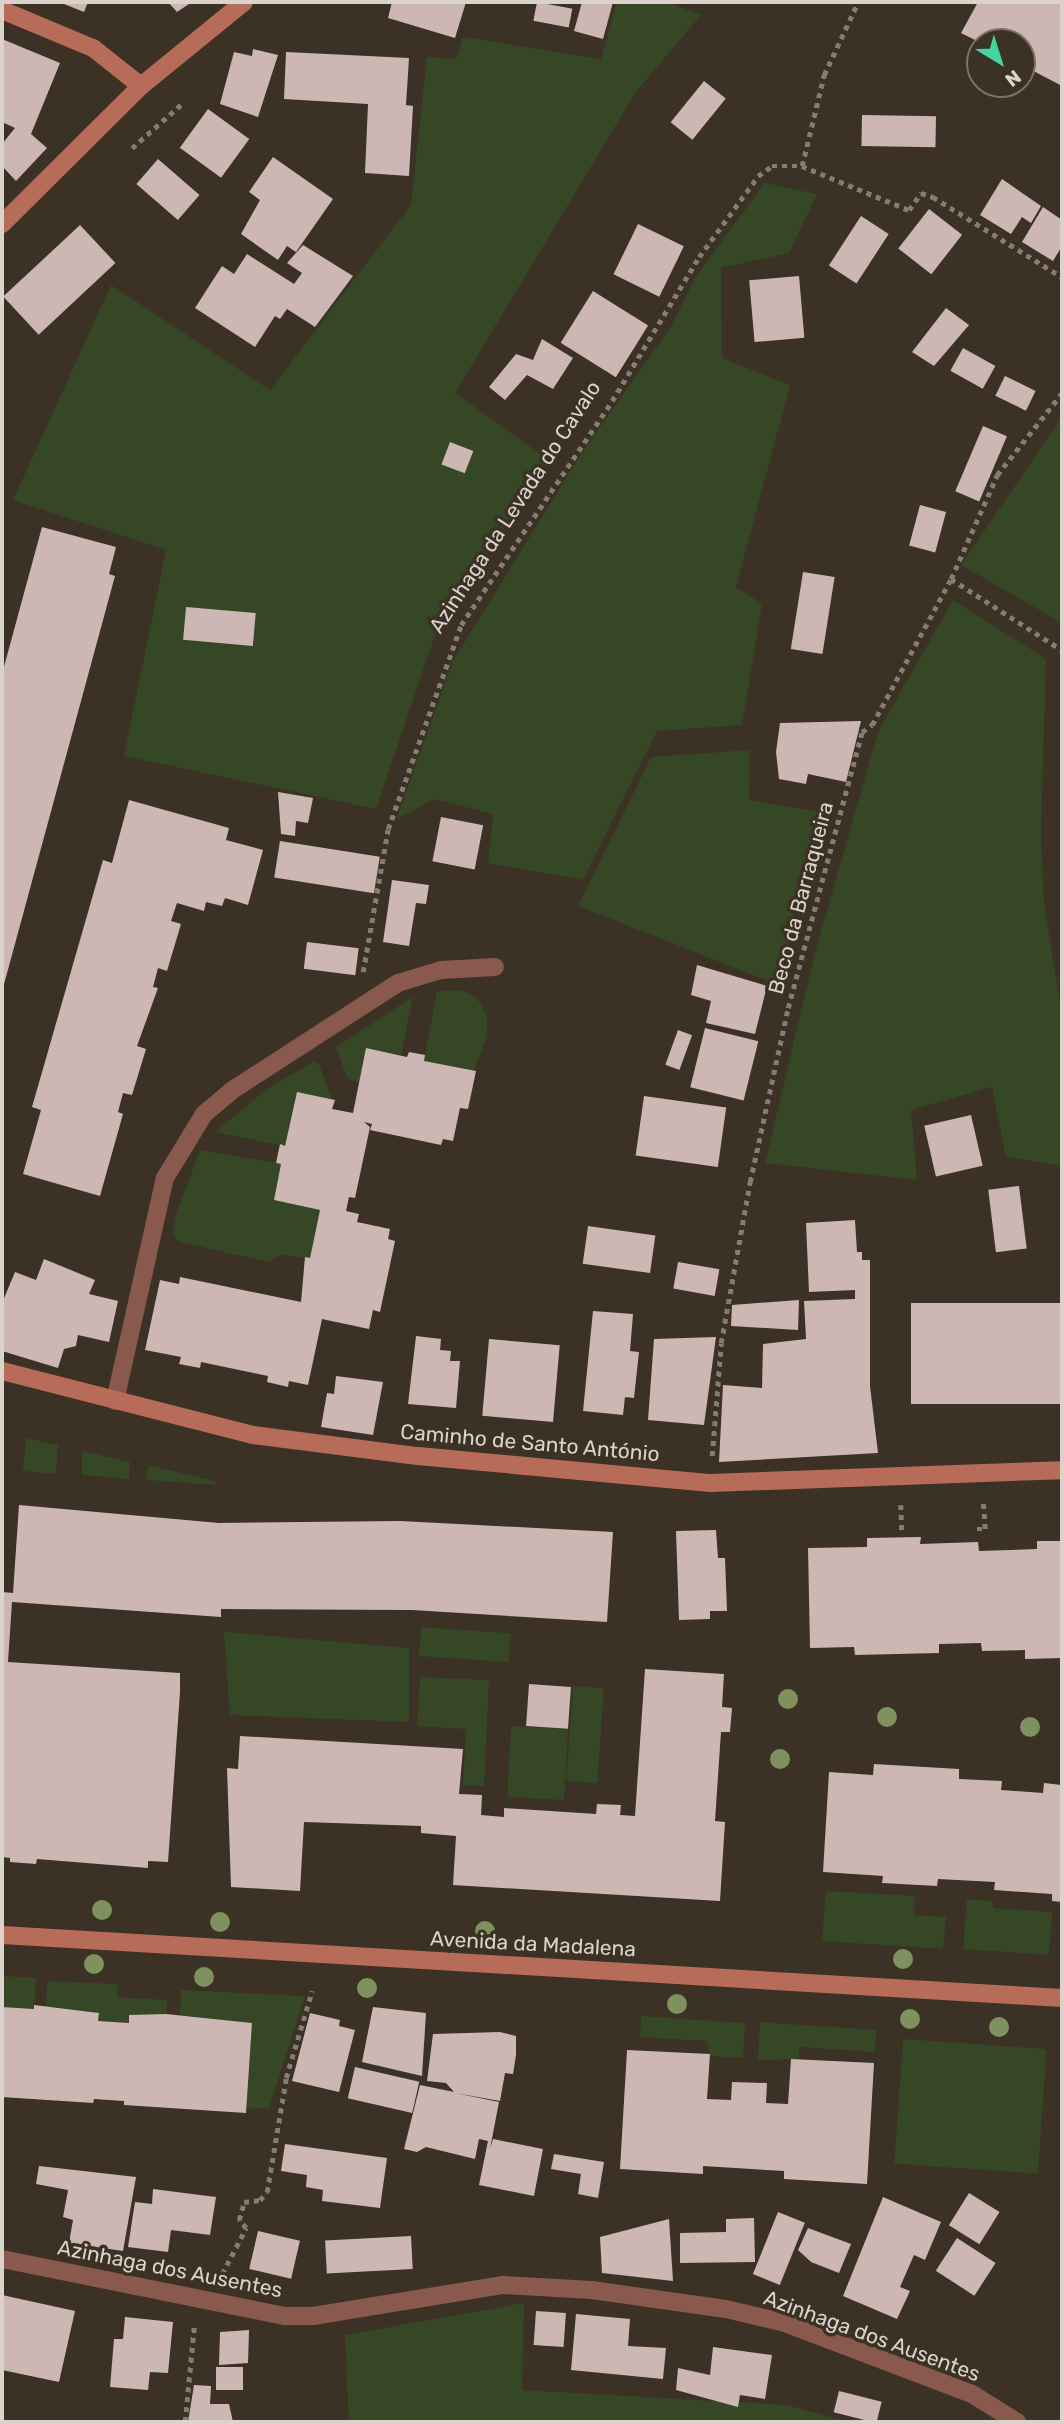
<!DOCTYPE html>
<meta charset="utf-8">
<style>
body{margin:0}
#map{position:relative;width:1064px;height:2424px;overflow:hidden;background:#3c3125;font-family:Rubik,sans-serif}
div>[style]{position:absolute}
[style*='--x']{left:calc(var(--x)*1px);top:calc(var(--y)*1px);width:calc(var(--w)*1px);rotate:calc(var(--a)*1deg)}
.green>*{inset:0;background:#354724;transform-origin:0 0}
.building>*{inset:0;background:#cdb7b4;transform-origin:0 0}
.path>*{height:4.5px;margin-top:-2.25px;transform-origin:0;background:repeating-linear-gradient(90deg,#857c72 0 5px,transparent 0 10px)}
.street>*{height:18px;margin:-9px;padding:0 9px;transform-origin:9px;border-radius:9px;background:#88594c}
.secondary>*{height:18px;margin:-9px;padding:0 9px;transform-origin:9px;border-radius:9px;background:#b66c58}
.trees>*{width:20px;height:20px;margin:-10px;border-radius:50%;background:#7e915e}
span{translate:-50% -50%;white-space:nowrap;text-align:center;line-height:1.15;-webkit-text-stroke:7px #3c3125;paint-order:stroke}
.street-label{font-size:21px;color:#dad3cc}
.frame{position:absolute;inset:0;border:4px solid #dad3cc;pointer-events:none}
.north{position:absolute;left:966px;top:28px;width:70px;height:70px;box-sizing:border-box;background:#3c3125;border:2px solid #7b7268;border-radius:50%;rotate:142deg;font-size:19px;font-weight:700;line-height:28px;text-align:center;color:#dad3cc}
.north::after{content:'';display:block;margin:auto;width:24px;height:32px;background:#45d49f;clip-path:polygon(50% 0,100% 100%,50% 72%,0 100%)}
</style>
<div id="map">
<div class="green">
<i style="clip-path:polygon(617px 2px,667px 2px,701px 15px,635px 93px,455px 393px,550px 461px,435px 635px,376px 809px,124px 756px,166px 550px,13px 500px,111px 285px,270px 390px,411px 205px,427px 57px,456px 59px,463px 37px,601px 59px)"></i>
<i style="clip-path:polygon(765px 183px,817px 194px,789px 253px,721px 268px,722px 358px,790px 385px,736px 587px,762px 604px,742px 725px,657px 731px,583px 880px,488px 863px,493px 814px,434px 799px,396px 820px,453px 661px,581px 454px,670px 328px,696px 276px)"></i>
<i style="clip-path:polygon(1062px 417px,1062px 623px,961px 565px)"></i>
<i style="clip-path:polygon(953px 600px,1046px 659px,1041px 832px,1044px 904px,1062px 1014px,1062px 1166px,1006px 1157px,992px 1087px,911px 1110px,917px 1180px,765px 1163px,816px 949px,878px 732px)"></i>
<i style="clip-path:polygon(750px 750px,749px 800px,822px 812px,776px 984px,578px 906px,651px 757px)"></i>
<i style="clip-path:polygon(461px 990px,477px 998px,487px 1016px,487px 1035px,474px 1071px,424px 1061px,437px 991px)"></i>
<i style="clip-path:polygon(413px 997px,401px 1055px,367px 1048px,359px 1084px,347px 1078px,336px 1047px)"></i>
<i style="clip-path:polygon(313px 1062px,319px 1064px,332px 1099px,297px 1093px,285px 1146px,215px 1132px,268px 1088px)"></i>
<i style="clip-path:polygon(200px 1150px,281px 1164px,274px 1200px,320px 1210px,310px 1258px,281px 1255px,268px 1262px,177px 1241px,173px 1230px,177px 1212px)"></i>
<i style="clip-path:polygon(26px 1438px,58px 1445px,56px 1474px,23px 1471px)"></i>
<i style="clip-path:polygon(82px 1451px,130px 1462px,129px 1479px,82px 1475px)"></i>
<i style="clip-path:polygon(148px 1465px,215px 1481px,216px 1485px,146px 1480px)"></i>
<i style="left:421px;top:1627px;width:90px;height:29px;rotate:4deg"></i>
<i style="clip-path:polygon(224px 1632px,409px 1648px,409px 1722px,230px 1715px)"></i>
<i style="clip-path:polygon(420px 1677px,489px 1680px,484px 1786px,463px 1785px,466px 1729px,417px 1726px)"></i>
<i style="left:573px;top:1686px;width:31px;height:95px;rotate:4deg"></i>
<i style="left:511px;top:1726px;width:57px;height:71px;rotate:3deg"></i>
<i style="clip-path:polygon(826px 1891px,915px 1896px,914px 1915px,946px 1917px,943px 1949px,822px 1941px)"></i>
<i style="clip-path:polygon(967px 1899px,993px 1901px,993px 1908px,1052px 1912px,1049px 1955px,963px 1949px)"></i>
<i style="left:2px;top:1976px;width:34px;height:31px;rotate:3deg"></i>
<i style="clip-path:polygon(47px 1981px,118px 1984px,117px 1997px,167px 2000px,166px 2017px,129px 2016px,129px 2023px,98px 2021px,99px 2013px,46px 2006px)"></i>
<i style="clip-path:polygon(181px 1990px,305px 1996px,269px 2108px,246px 2109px,252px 2023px,180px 2015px)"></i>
<i style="clip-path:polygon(641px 2016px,745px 2023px,743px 2058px,710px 2056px,707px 2041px,640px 2037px)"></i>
<i style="clip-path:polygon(760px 2022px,876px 2030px,875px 2052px,799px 2047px,799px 2059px,758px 2060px)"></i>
<i style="left:903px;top:2039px;width:144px;height:125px;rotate:4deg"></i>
<i style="clip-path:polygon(524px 2303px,522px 2390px,787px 2405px,849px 2422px,349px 2422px,345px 2335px)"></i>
</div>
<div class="building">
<i style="clip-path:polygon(59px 2px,88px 2px,84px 12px)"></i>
<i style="clip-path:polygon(168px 2px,192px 2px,177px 12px)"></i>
<i style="clip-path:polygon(392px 2px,466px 2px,455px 38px,388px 18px)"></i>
<i style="left:537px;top:2px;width:36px;height:19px;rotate:11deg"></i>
<i style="clip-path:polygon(582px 2px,613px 2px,603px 39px,574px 31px)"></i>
<i style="clip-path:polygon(978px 2px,1062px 2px,1062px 86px,1022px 65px,1022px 42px,979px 42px,961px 33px)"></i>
<i style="clip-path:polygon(2px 39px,60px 63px,31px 134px,47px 148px,16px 181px,2px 166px,2px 144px,15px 128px,2px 122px)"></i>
<i style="clip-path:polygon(253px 49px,278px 55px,258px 117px,220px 104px,234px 52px,252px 56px)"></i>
<i style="clip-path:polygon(286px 52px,409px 58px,406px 105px,413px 106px,409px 176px,365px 173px,368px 104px,284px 99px)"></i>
<i style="left:704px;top:81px;width:28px;height:53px;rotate:39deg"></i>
<i style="left:208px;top:109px;width:51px;height:48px;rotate:36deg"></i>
<i style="left:862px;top:115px;width:74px;height:31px;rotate:1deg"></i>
<i style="clip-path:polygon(273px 157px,333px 199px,296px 252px,287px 246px,278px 260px,241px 234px,260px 200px,249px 192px)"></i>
<i style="left:158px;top:159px;width:55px;height:33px;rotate:41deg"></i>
<i style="clip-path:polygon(1002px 179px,1041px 206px,1031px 223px,1022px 217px,1011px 234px,980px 215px)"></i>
<i style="clip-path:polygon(1043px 207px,1062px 220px,1062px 246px,1053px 261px,1022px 242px)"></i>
<i style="left:929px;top:209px;width:42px;height:50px;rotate:38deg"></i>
<i style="left:861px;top:216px;width:33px;height:59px;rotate:33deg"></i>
<i style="left:638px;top:224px;width:51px;height:56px;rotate:26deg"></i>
<i style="left:80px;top:225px;width:52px;height:105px;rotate:47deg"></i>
<i style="clip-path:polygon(303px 245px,353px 276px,315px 327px,287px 309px,280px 319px,275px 316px,255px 347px,195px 308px,222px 266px,234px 274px,247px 254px,294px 284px,302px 273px,287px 263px)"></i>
<i style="left:799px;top:276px;width:62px;height:50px;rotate:85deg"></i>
<i style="left:593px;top:291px;width:65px;height:61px;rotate:32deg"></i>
<i style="clip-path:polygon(946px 308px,969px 325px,934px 366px,912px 352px)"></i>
<i style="clip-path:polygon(542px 339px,573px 358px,553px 389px,527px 375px,505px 400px,489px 387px,516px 354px,533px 360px)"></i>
<i style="left:963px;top:348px;width:37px;height:26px;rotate:29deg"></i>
<i style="left:1005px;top:376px;width:34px;height:22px;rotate:26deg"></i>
<i style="left:983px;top:426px;width:26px;height:71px;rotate:23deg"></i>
<i style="left:450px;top:442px;width:25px;height:24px;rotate:21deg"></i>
<i style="left:920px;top:505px;width:27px;height:42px;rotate:15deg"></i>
<i style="clip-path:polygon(42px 527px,116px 547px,109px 574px,115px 576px,3px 988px,2px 674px)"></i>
<i style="left:803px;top:572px;width:32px;height:78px;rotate:9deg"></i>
<i style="left:186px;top:607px;width:70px;height:33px;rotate:5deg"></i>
<i style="clip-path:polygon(861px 721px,846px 782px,808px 774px,806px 784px,779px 779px,776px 752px,780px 723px)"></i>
<i style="clip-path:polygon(278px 792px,313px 798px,308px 823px,296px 821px,295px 836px,281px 834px)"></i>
<i style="clip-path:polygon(129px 800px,229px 828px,226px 840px,263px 850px,248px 905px,225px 898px,222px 906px,206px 902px,204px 911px,177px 903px,171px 921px,181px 924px,167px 971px,158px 968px,153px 987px,158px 988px,137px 1046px,146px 1049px,132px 1095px,123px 1093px,118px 1112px,123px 1114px,100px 1196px,23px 1174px,41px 1110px,32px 1107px,103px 860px,112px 863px)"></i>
<i style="left:441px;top:817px;width:43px;height:45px;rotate:11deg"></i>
<i style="left:280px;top:841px;width:101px;height:37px;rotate:9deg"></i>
<i style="clip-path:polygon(392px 880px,429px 885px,426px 904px,416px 903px,409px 946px,383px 942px)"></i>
<i style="left:307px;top:942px;width:52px;height:27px;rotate:7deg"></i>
<i style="clip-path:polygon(697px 965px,767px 986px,755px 1034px,706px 1023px,711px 1001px,691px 995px)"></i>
<i style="left:705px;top:1028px;width:55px;height:61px;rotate:14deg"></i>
<i style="left:678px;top:1030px;width:15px;height:37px;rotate:20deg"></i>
<i style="clip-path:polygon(366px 1048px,407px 1057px,409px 1052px,425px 1055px,424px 1061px,476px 1071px,468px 1109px,460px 1108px,453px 1141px,443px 1139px,441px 1145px,370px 1130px,372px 1124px,364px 1122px,370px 1127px,355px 1198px,349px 1197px,346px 1211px,359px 1214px,357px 1222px,390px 1229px,388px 1239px,395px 1241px,380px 1312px,373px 1310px,369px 1329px,322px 1319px,308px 1385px,289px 1381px,288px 1387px,267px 1382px,268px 1376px,201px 1362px,200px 1368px,179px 1364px,181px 1357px,145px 1350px,160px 1280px,179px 1284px,180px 1277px,301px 1302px,305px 1257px,310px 1258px,320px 1210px,274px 1200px,281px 1164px,276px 1163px,280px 1144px,285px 1146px,297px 1092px,335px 1100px,332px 1109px,353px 1113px)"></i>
<i style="left:644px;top:1096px;width:83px;height:60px;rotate:8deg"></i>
<i style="left:971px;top:1115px;width:52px;height:48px;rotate:77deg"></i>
<i style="left:1019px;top:1186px;width:63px;height:31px;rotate:83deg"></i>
<i style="clip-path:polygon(855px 1220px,857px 1252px,862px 1252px,862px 1260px,870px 1260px,870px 1386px,878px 1453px,719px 1462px,723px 1385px,762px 1388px,763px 1344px,806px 1339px,804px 1301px,855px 1299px,855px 1290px,809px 1292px,806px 1223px)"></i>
<i style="left:588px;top:1226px;width:68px;height:38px;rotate:8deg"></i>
<i style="clip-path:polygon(44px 1259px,95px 1280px,89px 1294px,118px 1301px,109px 1342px,78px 1335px,76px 1346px,64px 1349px,58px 1368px,2px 1351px,2px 1303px,15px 1272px,36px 1280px)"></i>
<i style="left:678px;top:1262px;width:42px;height:27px;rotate:10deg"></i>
<i style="clip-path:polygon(799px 1300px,798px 1330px,731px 1326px,732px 1305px)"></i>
<i style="left:1062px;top:1303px;width:101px;height:151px;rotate:90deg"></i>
<i style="clip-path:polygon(593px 1311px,633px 1314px,630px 1351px,639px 1352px,634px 1398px,625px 1397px,623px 1415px,583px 1411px)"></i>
<i style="clip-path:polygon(416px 1336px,441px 1339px,440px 1350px,451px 1351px,450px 1361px,460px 1361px,456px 1408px,408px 1404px)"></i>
<i style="clip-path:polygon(716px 1337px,704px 1425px,648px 1420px,654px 1339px)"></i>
<i style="left:489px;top:1339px;width:71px;height:77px;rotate:5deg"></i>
<i style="clip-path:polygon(336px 1376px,383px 1382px,373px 1435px,321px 1427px,327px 1393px,334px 1394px)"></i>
<i style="clip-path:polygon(19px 1505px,219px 1523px,400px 1521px,613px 1532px,607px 1622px,412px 1610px,221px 1609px,221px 1617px,12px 1602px,8px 1662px,180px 1673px,180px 1692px,168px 1862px,148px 1861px,148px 1868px,37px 1859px,36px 1864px,10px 1862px,10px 1858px,2px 1857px,2px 1592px,13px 1593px)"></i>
<i style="clip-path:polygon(716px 1530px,718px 1558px,725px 1558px,727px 1611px,710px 1611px,710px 1619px,679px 1620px,676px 1531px)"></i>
<i style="clip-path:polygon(921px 1537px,920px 1544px,978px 1542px,979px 1551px,1037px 1549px,1037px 1541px,1062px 1541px,1062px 1658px,1025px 1659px,1025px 1650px,982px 1651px,981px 1643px,939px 1644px,939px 1653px,855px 1655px,854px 1647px,810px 1648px,808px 1548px,867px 1547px,867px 1538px)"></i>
<i style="clip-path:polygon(645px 1669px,724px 1674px,722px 1707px,732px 1708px,730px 1732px,721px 1732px,715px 1821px,725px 1822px,720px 1901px,453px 1885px,456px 1836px,421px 1833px,421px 1826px,304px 1822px,300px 1891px,231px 1887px,227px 1768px,238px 1769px,240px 1736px,463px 1749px,459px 1794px,482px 1795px,481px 1815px,504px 1817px,504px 1808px,596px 1814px,597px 1804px,621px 1805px,620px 1815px,635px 1816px)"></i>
<i style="left:529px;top:1684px;width:42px;height:42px;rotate:4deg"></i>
<i style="clip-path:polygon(874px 1764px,959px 1769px,959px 1779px,1002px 1781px,1001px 1790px,1043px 1793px,1044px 1783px,1062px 1785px,1062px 1902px,1052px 1901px,1052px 1894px,994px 1890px,995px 1882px,938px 1879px,937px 1886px,882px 1883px,883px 1876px,823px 1872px,829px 1772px,873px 1775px)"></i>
<i style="clip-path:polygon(34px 2005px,99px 2013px,98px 2021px,129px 2023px,129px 2015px,166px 2014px,252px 2023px,246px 2113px,124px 2105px,124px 2101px,94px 2099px,93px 2103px,2px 2097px,2px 2007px,34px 2009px)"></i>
<i style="clip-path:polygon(373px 2007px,426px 2013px,422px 2076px,362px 2062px)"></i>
<i style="clip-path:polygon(310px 2013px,340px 2020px,339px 2026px,355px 2030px,339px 2092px,292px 2081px)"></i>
<i style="clip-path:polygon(500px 2032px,516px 2036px,516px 2055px,513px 2074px,505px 2073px,500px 2101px,455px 2093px,499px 2102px,490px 2149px,493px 2139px,543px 2149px,534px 2196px,479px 2185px,488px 2141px,479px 2139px,475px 2159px,426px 2147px,417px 2152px,404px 2149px,420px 2085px,454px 2092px,446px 2083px,427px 2081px,433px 2034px)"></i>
<i style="clip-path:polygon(627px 2050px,710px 2054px,707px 2099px,731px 2100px,732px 2082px,767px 2083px,766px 2103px,788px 2104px,791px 2059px,874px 2063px,867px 2184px,784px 2179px,784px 2171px,703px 2166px,703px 2174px,620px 2169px)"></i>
<i style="left:355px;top:2067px;width:66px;height:32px;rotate:13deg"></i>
<i style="clip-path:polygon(285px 2144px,387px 2158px,380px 2208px,322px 2201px,323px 2190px,306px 2187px,307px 2175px,281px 2171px)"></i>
<i style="clip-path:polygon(554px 2154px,604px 2162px,598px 2198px,578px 2194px,581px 2174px,551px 2169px)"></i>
<i style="clip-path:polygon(39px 2166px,136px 2177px,123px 2251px,69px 2243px,73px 2220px,63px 2217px,68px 2190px,36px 2184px)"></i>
<i style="clip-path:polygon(153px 2189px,216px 2197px,210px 2235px,171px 2230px,168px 2252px,128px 2247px,135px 2202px,152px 2204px)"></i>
<i style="left:969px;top:2193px;width:36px;height:38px;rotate:32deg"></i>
<i style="clip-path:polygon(883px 2197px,941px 2222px,925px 2260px,914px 2255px,900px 2287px,910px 2291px,897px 2319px,843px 2296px)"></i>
<i style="left:778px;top:2212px;width:29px;height:67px;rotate:22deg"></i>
<i style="clip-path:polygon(754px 2218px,755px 2262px,680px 2263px,680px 2233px,726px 2232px,726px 2219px)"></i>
<i style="clip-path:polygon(669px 2219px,673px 2281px,602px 2273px,600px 2237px)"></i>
<i style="clip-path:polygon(808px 2228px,851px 2244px,839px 2273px,811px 2262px,798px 2250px)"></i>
<i style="left:258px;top:2231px;width:43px;height:39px;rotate:13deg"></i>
<i style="left:411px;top:2236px;width:33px;height:86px;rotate:87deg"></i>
<i style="left:957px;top:2238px;width:46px;height:39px;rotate:33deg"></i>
<i style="clip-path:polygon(2px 2295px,75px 2311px,59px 2382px,2px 2370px)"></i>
<i style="left:536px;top:2311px;width:30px;height:34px;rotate:4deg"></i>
<i style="clip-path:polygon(576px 2314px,630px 2319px,628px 2346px,666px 2348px,663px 2379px,571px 2370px)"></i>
<i style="clip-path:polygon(125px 2317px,173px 2322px,168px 2373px,150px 2372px,148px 2390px,110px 2387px,114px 2339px,123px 2339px)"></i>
<i style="clip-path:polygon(249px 2330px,248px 2363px,219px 2365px,220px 2332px)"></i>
<i style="clip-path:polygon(713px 2347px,772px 2355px,765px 2399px,740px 2395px,738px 2407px,676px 2390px,678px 2368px,710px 2375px)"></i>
<i style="left:216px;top:2367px;width:27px;height:23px"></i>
<i style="clip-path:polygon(194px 2385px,211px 2386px,210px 2404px,229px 2404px,233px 2422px,188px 2422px)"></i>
<i style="left:839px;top:2391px;width:44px;height:22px;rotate:14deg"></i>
</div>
<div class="path">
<i style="--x:132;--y:148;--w:69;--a:-41.5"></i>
<i style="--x:802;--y:166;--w:116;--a:22.4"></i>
<i style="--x:909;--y:210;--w:21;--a:-55"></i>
<i style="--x:921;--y:193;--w:13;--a:18"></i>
<i style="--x:933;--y:197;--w:152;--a:31.8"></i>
<i style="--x:951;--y:579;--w:132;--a:32.6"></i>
<i style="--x:363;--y:972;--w:145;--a:-80.1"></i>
<i style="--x:388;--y:829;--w:217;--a:-70.3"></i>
<i style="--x:461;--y:625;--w:270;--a:-56"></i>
<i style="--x:612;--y:401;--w:168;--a:-58.9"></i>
<i style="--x:699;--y:257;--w:100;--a:-53.9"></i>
<i style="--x:758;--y:176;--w:17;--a:-36"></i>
<i style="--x:772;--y:166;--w:30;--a:0"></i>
<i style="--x:802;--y:166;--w:94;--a:-76.4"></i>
<i style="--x:824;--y:75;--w:81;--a:-65"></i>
<i style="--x:712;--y:1456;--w:113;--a:-85.4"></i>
<i style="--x:721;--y:1343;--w:164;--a:-79.8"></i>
<i style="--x:750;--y:1182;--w:178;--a:-77.7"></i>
<i style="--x:788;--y:1008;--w:286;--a:-75"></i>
<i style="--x:862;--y:732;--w:12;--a:-35"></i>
<i style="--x:872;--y:725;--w:166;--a:-61.6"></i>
<i style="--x:951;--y:579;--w:114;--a:-66.1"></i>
<i style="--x:997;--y:475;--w:105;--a:-51.6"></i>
<i style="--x:901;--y:1505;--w:27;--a:88"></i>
<i style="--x:977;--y:1529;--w:8;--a:0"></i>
<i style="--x:985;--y:1529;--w:27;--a:-94"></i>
<i style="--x:222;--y:2274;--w:52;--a:-62.4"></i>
<i style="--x:246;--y:2228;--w:11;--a:-131"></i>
<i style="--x:239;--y:2220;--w:19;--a:-74"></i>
<i style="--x:244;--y:2202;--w:16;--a:-7"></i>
<i style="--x:260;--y:2200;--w:11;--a:-49"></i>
<i style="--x:267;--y:2192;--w:116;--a:-80.5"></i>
<i style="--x:286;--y:2078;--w:91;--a:-73.4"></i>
<i style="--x:185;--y:2422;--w:96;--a:-84.6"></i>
</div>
<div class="street">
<i style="--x:115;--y:1401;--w:229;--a:-77.4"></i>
<i style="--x:165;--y:1178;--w:75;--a:-58.6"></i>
<i style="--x:204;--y:1114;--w:35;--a:-40"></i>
<i style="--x:231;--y:1091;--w:199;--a:-32.9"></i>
<i style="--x:398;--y:983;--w:45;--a:-16.8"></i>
<i style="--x:441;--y:970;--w:54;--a:-3.2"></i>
<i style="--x:2;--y:2259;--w:289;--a:11.4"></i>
<i style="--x:285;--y:2316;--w:28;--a:0"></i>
<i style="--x:313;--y:2316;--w:193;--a:-9.3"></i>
<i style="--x:503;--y:2285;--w:89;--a:3.2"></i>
<i style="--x:592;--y:2290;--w:135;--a:8.1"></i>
<i style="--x:726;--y:2309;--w:61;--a:13.3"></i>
<i style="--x:785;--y:2323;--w:200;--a:20.8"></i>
<i style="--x:972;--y:2394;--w:53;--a:31.9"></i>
</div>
<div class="secondary">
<i style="--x:2;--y:10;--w:99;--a:22.7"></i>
<i style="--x:93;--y:48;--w:61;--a:38.4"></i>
<i style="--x:2;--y:224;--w:196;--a:-44.8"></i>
<i style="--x:141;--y:86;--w:133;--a:-39.2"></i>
<i style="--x:2;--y:1371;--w:259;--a:14.3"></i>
<i style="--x:253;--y:1435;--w:166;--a:7.3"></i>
<i style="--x:418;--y:1456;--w:294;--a:5.3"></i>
<i style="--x:711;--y:1483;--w:351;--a:-2.1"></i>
<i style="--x:2;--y:1935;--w:1062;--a:3.4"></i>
</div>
<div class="trees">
<i style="left:788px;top:1699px"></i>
<i style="left:887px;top:1717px"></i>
<i style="left:1030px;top:1727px"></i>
<i style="left:780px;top:1759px"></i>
<i style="left:102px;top:1910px"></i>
<i style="left:220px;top:1922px"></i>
<i style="left:485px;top:1931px"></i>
<i style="left:903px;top:1959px"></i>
<i style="left:94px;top:1964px"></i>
<i style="left:204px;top:1977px"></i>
<i style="left:367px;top:1988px"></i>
<i style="left:677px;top:2004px"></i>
<i style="left:910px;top:2019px"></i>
<i style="left:999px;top:2027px"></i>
</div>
<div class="street-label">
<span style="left:515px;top:507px;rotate:-57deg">Azinhaga da Levada do Cavalo</span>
<span style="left:801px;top:898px;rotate:-75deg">Beco da Barraqueira</span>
<span style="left:530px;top:1443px;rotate:5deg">Caminho de Santo António</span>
<span style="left:533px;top:1944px;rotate:3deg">Avenida da Madalena</span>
<span style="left:170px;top:2269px;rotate:11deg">Azinhaga dos Ausentes</span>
<span style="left:872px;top:2336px;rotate:20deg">Azinhaga dos Ausentes</span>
</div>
<div class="frame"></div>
<div class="north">N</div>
</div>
